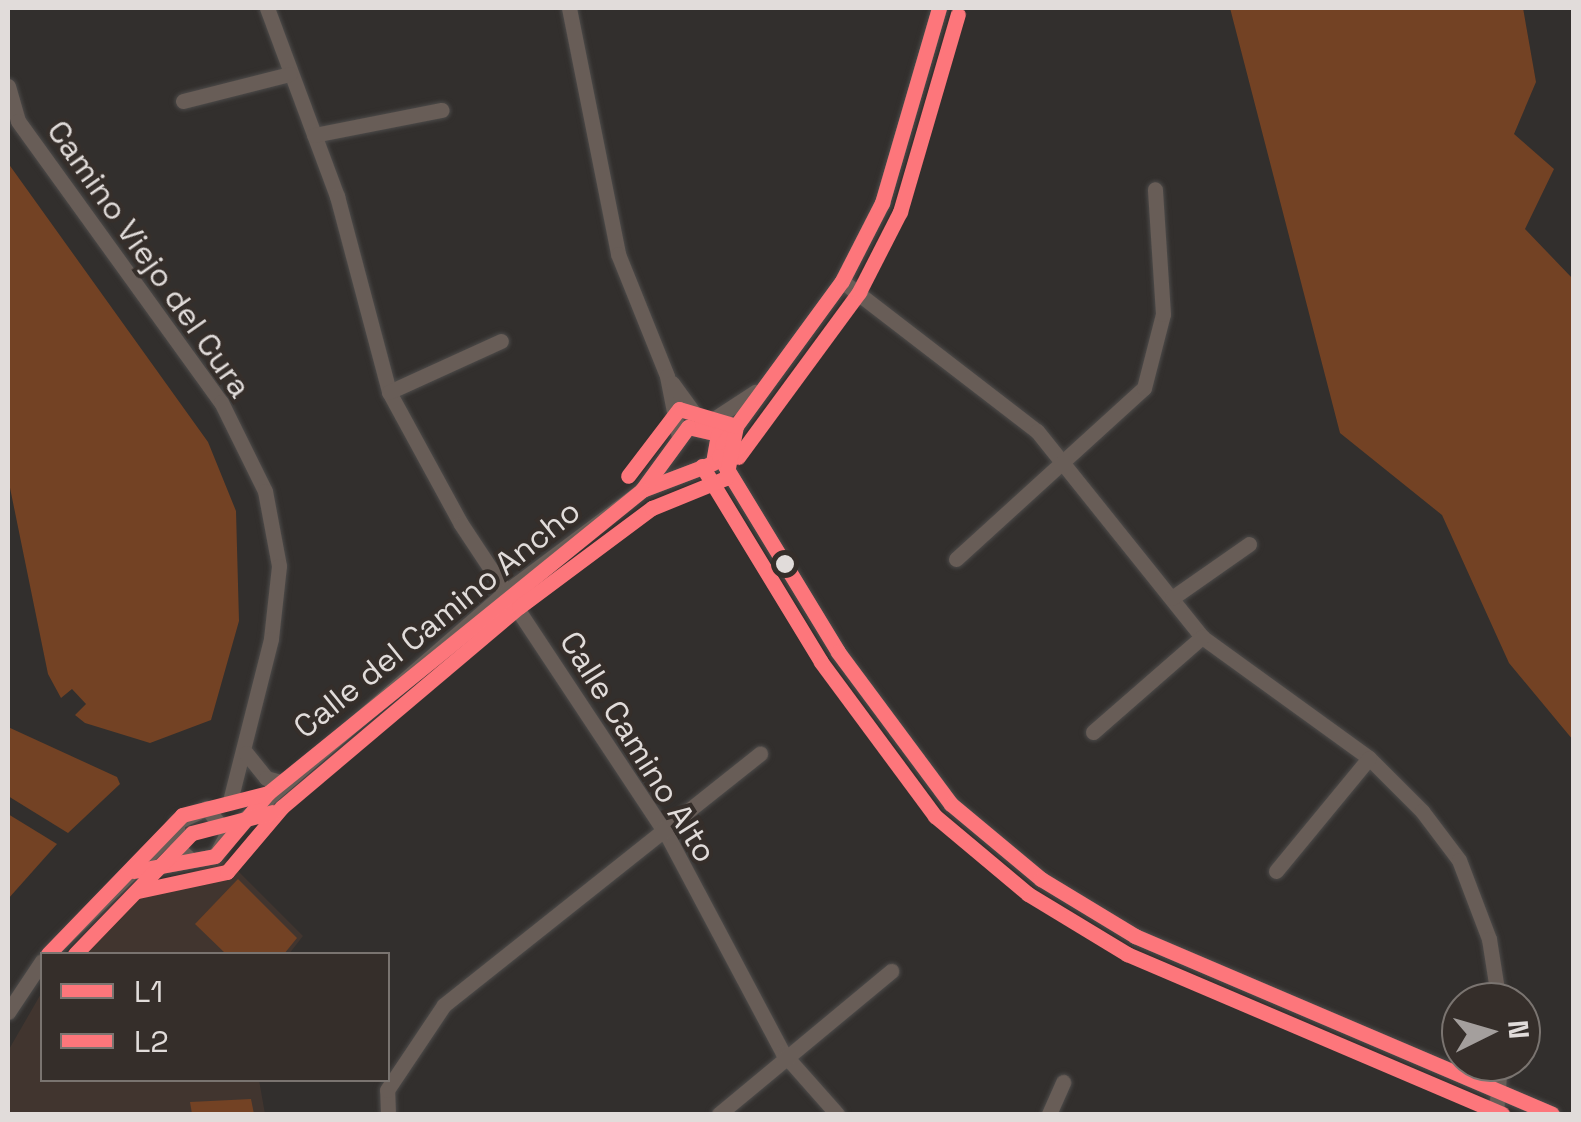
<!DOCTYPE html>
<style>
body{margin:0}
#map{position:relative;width:1581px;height:1122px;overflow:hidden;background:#322f2d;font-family:"Space Grotesk",sans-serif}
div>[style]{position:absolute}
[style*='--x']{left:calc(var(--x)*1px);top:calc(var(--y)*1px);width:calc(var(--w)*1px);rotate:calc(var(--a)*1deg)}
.built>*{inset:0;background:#41352f}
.green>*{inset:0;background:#734224}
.roads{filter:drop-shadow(0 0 2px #4d4b4a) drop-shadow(0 0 2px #4d4b4a)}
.minor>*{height:15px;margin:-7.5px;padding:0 7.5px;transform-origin:7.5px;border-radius:7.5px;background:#685d57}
.bus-1>*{height:15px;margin:-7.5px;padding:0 7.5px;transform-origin:7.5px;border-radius:7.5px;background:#fd767b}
.bus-2>*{height:15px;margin:-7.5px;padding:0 7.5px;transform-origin:7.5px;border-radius:7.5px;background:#fd767b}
.dots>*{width:28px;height:28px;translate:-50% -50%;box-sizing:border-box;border:5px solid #352e2a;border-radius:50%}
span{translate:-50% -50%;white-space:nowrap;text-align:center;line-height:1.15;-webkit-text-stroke:8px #352e2a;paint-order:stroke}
.street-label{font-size:32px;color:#e1dcda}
.frame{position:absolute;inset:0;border:10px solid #e1dcda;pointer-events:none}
.legend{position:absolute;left:40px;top:952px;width:350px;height:130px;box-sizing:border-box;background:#352e2a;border:2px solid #7a7470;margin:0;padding:12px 18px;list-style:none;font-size:30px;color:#e1dcda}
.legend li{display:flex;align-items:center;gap:20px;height:50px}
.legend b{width:50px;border:2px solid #7a7470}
.north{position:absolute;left:1441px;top:982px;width:100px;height:100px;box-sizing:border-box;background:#352e2a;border:2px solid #7a7470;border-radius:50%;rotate:85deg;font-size:28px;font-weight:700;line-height:40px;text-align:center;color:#e1dcda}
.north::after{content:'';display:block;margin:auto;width:35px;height:45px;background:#a49f9d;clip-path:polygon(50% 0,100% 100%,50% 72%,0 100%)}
</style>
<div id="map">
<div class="built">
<i style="clip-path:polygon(227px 860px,303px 936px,289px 954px,68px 954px,129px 893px)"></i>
<i style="clip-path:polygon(42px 992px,42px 1080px,259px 1080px,265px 1114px,8px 1114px,8px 1051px)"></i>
</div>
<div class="green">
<i style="clip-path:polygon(1230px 8px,1523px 8px,1536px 82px,1514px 134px,1554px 169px,1525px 229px,1573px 279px,1573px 740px,1509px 663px,1442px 515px,1340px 433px)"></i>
<i style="clip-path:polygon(8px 163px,208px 442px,236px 511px,239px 621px,211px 720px,150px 743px,85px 723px,75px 715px,86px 704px,72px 689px,61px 698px,48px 674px,8px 478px)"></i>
<i style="clip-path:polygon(8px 727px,117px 777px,120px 784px,68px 833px,8px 796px)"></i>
<i style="clip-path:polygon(8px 814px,57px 844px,8px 899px)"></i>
<i style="clip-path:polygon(238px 879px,297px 938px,284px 954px,226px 954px,195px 924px)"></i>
<i style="clip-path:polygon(251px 1099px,254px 1114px,192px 1114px,190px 1102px)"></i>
</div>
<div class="roads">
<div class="minor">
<i style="--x:267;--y:8;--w:201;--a:69.6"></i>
<i style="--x:337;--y:196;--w:203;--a:75.1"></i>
<i style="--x:389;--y:392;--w:150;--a:61.4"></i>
<i style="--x:461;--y:524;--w:373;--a:56.5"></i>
<i style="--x:667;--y:835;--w:247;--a:62"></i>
<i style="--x:783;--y:1053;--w:81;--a:48.5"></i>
<i style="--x:569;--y:8;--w:251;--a:78.7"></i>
<i style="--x:618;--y:254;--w:131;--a:68.1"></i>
<i style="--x:667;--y:376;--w:62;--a:78.9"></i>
<i style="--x:8;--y:86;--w:36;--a:74"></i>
<i style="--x:18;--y:121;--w:347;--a:54.2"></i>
<i style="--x:221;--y:402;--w:99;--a:63.7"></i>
<i style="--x:265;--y:491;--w:76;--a:79.4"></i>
<i style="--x:279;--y:566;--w:73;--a:96.3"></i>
<i style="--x:271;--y:639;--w:167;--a:104.2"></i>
<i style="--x:183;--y:101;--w:110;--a:-14.2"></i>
<i style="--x:314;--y:135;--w:130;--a:-11.1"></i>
<i style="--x:842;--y:281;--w:246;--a:37.6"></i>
<i style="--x:1037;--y:431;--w:264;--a:51.3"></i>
<i style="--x:1202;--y:637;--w:206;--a:35.9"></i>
<i style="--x:1369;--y:758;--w:75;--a:45"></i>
<i style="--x:1422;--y:811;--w:61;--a:52.9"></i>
<i style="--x:1459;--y:860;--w:85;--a:69.2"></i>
<i style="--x:1489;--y:939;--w:64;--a:81"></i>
<i style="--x:672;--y:383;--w:51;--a:53.8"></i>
<i style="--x:389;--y:392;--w:123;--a:-24.5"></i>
<i style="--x:706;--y:424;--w:59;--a:-33.1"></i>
<i style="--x:722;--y:445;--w:203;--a:-53.8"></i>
<i style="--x:842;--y:281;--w:88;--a:-62.9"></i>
<i style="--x:882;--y:203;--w:203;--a:-73.7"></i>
<i style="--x:719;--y:456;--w:229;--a:58.7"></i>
<i style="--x:838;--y:652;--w:189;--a:53.4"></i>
<i style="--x:951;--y:804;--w:117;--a:39.8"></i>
<i style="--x:1041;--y:879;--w:110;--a:31.2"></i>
<i style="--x:1135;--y:936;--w:453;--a:23.1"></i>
<i style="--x:956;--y:559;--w:254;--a:-42.3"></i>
<i style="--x:1144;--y:388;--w:76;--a:-75.6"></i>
<i style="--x:1163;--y:314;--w:125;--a:-93.7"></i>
<i style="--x:1172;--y:598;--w:94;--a:-35"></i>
<i style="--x:1093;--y:732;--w:145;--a:-41.1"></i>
<i style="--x:246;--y:753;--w:32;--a:51"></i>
<i style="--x:266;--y:778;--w:16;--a:15"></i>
<i style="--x:227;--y:834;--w:371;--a:-41"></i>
<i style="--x:507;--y:591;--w:169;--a:-36.8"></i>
<i style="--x:642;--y:490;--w:76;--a:-20.8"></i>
<i style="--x:713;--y:463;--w:29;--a:-80"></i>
<i style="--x:718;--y:434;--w:31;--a:-167"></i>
<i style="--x:688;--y:427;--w:78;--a:126.1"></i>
<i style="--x:134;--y:871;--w:82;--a:-10.5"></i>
<i style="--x:215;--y:856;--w:25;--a:-61"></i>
<i style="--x:227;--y:834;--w:33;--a:-128"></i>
<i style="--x:207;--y:808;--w:33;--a:155"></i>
<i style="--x:177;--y:822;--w:26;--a:90"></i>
<i style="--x:177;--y:848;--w:17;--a:40"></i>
<i style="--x:1276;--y:871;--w:146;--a:-50.5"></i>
<i style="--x:48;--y:954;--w:177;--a:-44.5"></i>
<i style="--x:8;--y:1012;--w:61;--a:-56.3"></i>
<i style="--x:388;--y:1114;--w:24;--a:-92"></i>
<i style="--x:387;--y:1090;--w:102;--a:-56.2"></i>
<i style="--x:444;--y:1005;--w:404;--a:-38.5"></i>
<i style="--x:719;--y:1114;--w:224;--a:-39.7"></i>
<i style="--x:1049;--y:1114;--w:35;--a:-66"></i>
<i style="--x:1496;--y:1114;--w:52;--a:-85.6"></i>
</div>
</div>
<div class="bus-1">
<i style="--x:688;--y:427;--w:31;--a:13"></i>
<i style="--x:718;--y:434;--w:29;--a:100"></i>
<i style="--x:713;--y:463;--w:76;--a:159.2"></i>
<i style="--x:642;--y:490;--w:78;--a:-53.9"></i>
<i style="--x:722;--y:445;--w:203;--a:-53.8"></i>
<i style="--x:842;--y:281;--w:88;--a:-62.9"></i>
<i style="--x:882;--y:203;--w:203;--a:-73.7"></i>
<i style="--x:719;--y:456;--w:229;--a:58.7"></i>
<i style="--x:838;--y:652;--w:189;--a:53.4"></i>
<i style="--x:951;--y:804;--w:117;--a:39.8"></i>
<i style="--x:1041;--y:879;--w:110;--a:31.2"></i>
<i style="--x:1135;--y:936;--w:453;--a:23.1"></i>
<i style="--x:134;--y:871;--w:82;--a:-10.5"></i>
<i style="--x:215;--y:856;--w:82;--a:-49.9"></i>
<i style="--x:268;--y:793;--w:481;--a:-39"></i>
<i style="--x:48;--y:954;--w:193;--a:-46"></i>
<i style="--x:182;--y:815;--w:89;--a:-14.3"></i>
</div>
<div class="bus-2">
<i style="--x:738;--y:457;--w:205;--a:-53.7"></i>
<i style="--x:859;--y:292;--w:90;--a:-62.9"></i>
<i style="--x:900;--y:212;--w:206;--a:-73.7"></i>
<i style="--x:702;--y:466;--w:229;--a:58.7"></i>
<i style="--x:821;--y:662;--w:192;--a:53.5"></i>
<i style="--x:935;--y:816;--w:121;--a:40"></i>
<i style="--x:1028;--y:894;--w:116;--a:31.2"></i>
<i style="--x:1127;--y:954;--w:408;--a:23.1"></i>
<i style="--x:138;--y:891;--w:91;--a:-12.1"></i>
<i style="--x:227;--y:872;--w:85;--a:-49.8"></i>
<i style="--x:282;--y:807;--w:310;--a:-40.2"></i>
<i style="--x:519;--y:607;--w:166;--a:-36.7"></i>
<i style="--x:652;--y:508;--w:80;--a:-22.1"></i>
<i style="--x:726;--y:478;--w:53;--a:-79.1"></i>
<i style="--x:736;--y:426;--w:59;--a:-163.4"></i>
<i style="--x:679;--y:409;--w:84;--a:127.3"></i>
<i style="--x:75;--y:954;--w:168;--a:-46"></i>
<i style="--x:192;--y:833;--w:84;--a:-14.5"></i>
</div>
<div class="dots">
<i style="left:785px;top:564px;background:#e1dcda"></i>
</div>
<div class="street-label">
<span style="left:149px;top:259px;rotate:55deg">Camino Viejo del Cura</span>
<span style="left:437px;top:619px;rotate:-39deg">Calle del Camino Ancho</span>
<span style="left:638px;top:747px;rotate:58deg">Calle Camino Alto</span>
</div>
<div class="frame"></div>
<ul class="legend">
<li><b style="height:12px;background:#fd767b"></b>L1</li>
<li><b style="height:12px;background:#fd767b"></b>L2</li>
</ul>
<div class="north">N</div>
</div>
